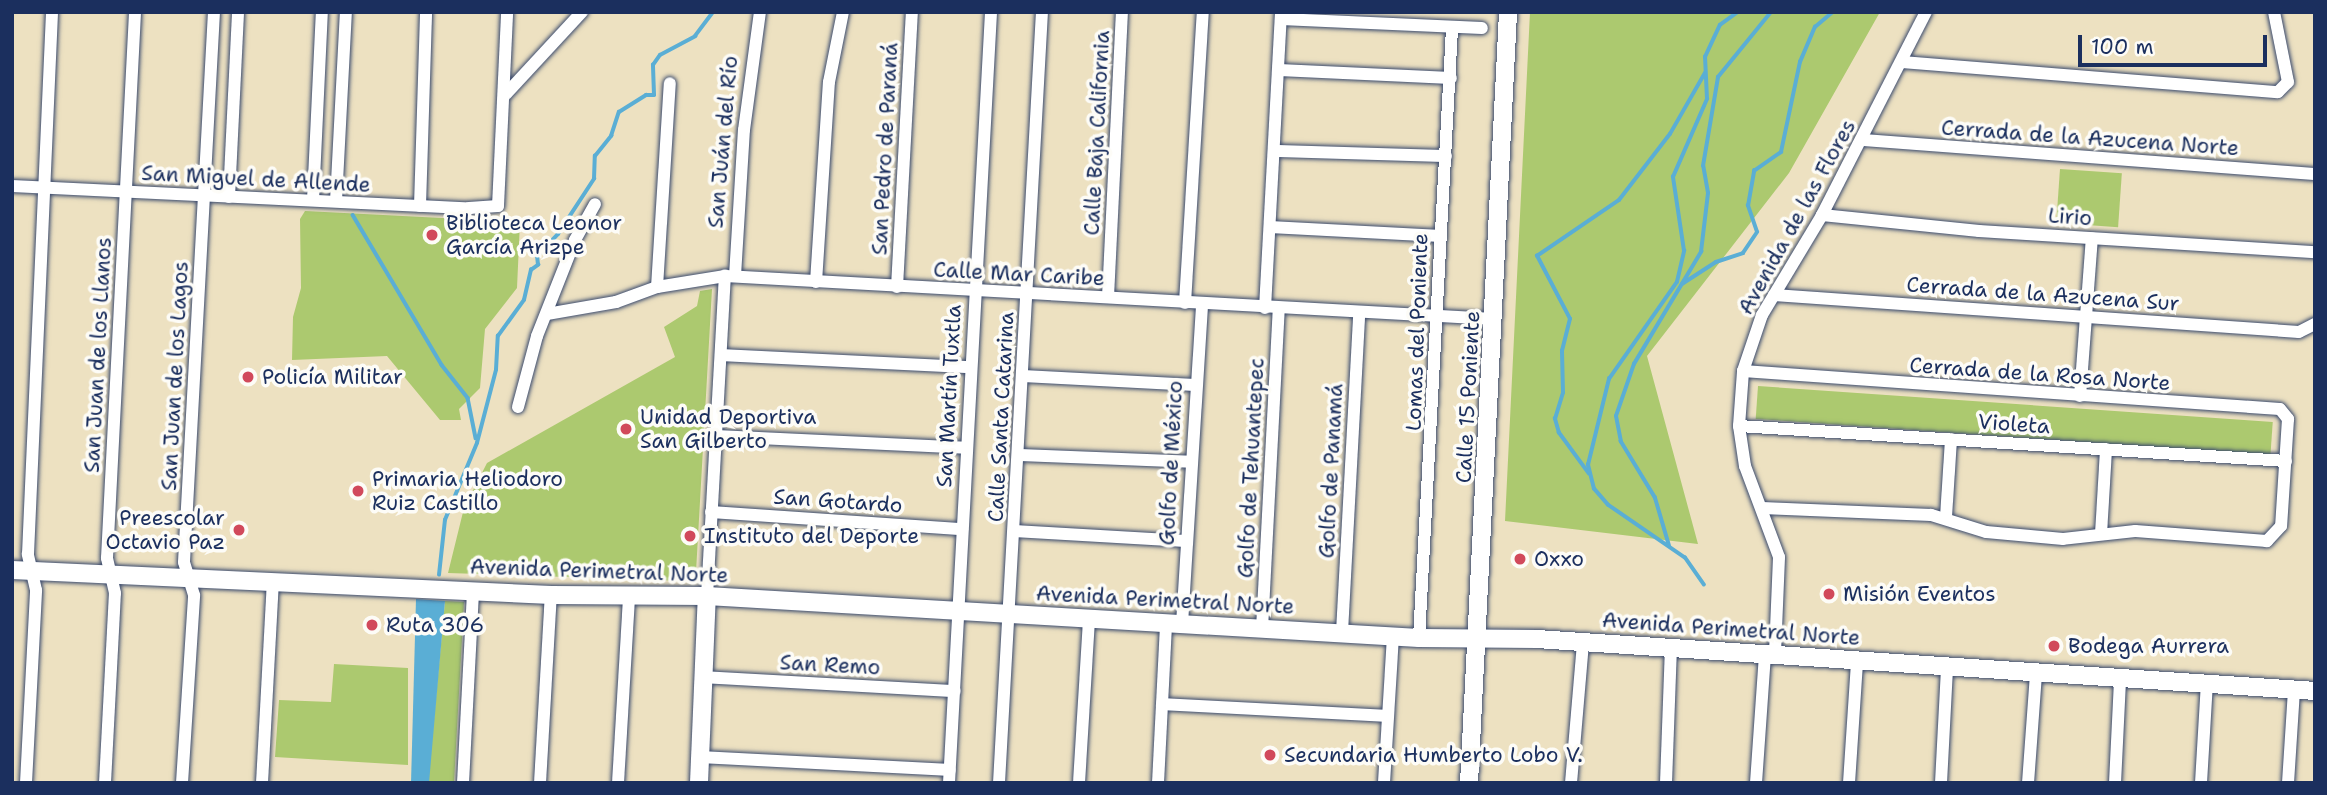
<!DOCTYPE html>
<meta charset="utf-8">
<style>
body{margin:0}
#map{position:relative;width:2327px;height:795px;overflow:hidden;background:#ede1c1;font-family:"Shantell Sans",sans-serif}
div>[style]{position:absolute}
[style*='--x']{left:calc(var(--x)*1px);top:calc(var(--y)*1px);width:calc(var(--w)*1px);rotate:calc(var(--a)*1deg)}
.green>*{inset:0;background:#acc96f;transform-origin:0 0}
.water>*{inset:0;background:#5aaed5}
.stream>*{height:3.5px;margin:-1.75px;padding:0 1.75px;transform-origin:1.75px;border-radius:1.75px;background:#5aaed5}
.roads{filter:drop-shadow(0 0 2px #3a4a6d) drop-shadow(0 0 2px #3a4a6d)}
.street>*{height:12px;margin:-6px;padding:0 6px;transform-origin:6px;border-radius:6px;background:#fff}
.secondary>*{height:18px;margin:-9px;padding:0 9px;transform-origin:9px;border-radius:9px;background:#fff}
.dots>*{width:19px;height:19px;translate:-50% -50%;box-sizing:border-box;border:4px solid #fdfcf7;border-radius:50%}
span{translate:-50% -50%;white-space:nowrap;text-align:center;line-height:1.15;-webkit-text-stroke:7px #fdfcf7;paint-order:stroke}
.street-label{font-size:21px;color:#1b2f5e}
.poi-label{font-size:21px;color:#1b2f5e}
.left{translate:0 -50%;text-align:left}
.right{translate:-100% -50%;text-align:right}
.frame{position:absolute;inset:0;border:14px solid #1b2f5e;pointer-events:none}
.scale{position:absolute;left:2078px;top:35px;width:189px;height:32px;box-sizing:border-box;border:4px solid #1b2f5e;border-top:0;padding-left:9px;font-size:21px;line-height:24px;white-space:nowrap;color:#1b2f5e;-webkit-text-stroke:5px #fdfcf7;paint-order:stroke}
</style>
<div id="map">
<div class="green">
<i style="clip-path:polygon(1530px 12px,1880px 12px,1789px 173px,1647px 356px,1698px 544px,1505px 521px)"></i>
<i style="left:2060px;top:169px;width:62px;height:54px;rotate:4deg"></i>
<i style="clip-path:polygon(305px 211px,520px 222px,517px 288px,485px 329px,480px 388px,459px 409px,461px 420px,440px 420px,387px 356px,292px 360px,293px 317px,301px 288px,300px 219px)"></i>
<i style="clip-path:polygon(712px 289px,696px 572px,684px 581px,448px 573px,464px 508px,487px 463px,675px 357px,664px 327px,697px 306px,700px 291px)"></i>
<i style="left:1758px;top:386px;width:516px;height:33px;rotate:4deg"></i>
<i style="clip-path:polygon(445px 601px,464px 602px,454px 783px,428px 783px)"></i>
<i style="clip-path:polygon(334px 664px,408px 668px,408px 765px,275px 757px,279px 700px,331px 702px)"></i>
</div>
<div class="water">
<i style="clip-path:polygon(416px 599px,445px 601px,429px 783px,411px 783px)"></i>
</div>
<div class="stream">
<i style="--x:353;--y:215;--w:174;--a:59.3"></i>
<i style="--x:442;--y:365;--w:42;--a:51.8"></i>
<i style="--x:468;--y:398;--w:41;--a:78.7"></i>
<i style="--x:1682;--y:284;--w:40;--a:-32.9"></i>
<i style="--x:1716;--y:262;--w:28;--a:-18"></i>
<i style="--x:1743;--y:253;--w:25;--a:-56"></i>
<i style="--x:1757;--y:232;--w:28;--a:-109"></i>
<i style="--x:1748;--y:206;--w:36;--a:-80"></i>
<i style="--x:1754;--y:171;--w:33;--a:-35"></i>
<i style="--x:1781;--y:152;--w:92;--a:-78.1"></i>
<i style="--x:1800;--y:62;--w:38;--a:-67"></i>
<i style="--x:1815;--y:27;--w:23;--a:-40"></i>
<i style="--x:1589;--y:474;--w:51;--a:-126.2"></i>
<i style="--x:1559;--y:433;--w:15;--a:-106"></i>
<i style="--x:1555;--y:419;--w:27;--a:-73"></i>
<i style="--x:1563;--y:393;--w:42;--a:-91.4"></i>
<i style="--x:1562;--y:351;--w:33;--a:-76"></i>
<i style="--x:1570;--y:319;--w:71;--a:-117.6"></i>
<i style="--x:1537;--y:256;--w:99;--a:-34.3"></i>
<i style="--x:1619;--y:200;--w:83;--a:-52.3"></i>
<i style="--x:1670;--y:134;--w:70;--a:-60.2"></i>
<i style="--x:1669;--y:546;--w:50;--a:-106.3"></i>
<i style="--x:1655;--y:498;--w:66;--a:-121.3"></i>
<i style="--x:1621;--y:442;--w:26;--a:-101"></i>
<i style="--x:1616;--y:416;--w:55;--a:-70.9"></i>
<i style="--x:1634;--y:364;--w:131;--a:-59.1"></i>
<i style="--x:1701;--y:252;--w:59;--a:-83.2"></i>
<i style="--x:1708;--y:193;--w:27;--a:-100"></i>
<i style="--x:1703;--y:166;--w:90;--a:-80.4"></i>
<i style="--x:1718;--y:77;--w:84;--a:-50.8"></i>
<i style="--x:439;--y:575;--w:55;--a:-83.8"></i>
<i style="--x:445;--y:520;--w:83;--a:-67.4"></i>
<i style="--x:477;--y:443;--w:75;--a:-75.4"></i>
<i style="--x:496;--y:370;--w:34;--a:-87"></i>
<i style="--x:498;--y:336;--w:44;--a:-54.2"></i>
<i style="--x:524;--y:300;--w:31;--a:-77"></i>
<i style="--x:531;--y:270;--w:9;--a:-36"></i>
<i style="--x:538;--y:265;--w:9;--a:-96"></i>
<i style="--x:537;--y:256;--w:30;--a:-46"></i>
<i style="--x:558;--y:234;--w:66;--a:-56.8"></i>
<i style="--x:594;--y:179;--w:23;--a:-88"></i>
<i style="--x:595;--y:156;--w:26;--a:-51"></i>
<i style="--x:611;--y:136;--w:25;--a:-72"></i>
<i style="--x:619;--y:112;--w:32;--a:-32"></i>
<i style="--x:646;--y:95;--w:8;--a:0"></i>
<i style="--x:654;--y:95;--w:30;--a:-92"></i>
<i style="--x:653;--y:65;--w:12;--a:-55"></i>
<i style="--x:660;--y:55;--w:40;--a:-28"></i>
<i style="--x:695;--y:36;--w:30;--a:-53"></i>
<i style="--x:1704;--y:585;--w:33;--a:-125"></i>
<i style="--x:1685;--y:558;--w:93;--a:-145.5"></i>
<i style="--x:1608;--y:505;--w:21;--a:-131"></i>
<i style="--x:1594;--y:489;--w:25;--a:-104"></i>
<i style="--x:1588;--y:465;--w:89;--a:-76.3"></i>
<i style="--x:1609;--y:379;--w:118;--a:-55"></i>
<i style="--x:1677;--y:282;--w:32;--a:-77"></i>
<i style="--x:1684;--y:251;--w:75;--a:-98.5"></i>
<i style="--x:1673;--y:177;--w:85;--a:-66.4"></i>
<i style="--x:1707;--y:99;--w:42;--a:-92.7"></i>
<i style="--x:1705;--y:57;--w:35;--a:-65"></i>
<i style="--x:1720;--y:25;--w:22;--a:-36"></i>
</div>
<div class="roads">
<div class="street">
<i style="--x:1281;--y:19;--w:201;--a:2.6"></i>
<i style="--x:1902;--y:62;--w:377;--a:4.6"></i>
<i style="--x:2278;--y:92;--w:14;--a:-45"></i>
<i style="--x:2288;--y:82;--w:71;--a:-101.3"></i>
<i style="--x:1279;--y:70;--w:172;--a:2.7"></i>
<i style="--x:506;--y:94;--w:112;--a:-47.2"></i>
<i style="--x:1863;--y:140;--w:453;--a:4.3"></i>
<i style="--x:1276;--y:151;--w:170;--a:1.7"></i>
<i style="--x:12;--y:186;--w:458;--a:2.8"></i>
<i style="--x:469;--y:208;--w:29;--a:-4"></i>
<i style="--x:498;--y:206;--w:194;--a:-87.3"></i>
<i style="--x:229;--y:197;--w:185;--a:-87.2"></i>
<i style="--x:313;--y:200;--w:188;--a:-87.3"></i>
<i style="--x:336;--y:201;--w:189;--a:-87"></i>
<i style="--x:420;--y:206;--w:194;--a:-88.2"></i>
<i style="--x:1822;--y:215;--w:158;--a:5.8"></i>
<i style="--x:1979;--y:231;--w:337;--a:3.6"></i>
<i style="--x:1271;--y:227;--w:169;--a:3"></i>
<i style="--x:735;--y:276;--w:146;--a:-86.5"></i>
<i style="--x:744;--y:130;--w:119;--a:-82.3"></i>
<i style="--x:816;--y:282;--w:200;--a:-86.3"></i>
<i style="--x:829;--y:82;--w:71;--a:-78.7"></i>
<i style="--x:657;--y:287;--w:204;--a:-86.4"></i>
<i style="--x:897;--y:287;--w:275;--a:-86.9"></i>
<i style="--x:1774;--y:295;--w:526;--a:4.03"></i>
<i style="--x:2299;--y:332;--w:18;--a:-27"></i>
<i style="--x:1108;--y:297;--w:285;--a:-87.2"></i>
<i style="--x:1185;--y:303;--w:292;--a:-86.5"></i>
<i style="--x:1265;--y:308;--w:296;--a:-86.9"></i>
<i style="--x:547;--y:314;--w:70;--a:-9.9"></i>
<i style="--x:616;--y:302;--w:44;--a:-20.1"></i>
<i style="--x:657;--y:287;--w:69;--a:-9.2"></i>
<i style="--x:725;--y:276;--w:770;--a:3.2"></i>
<i style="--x:721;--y:355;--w:249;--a:2.8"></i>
<i style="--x:1743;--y:371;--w:538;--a:4.05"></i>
<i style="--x:2280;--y:409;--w:13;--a:51"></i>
<i style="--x:2288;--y:419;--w:107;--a:93.7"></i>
<i style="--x:2281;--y:526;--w:21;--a:133"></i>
<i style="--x:2267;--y:541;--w:132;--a:-175.7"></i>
<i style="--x:2135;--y:531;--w:72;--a:173.7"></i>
<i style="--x:2063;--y:539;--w:77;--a:-174.8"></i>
<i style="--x:1986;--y:532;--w:58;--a:-162.8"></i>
<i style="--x:1931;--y:515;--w:169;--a:-177.6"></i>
<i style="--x:1024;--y:376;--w:170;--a:3"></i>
<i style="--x:2080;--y:396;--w:158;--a:-85.7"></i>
<i style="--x:518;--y:407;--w:73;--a:-75"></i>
<i style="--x:537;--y:336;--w:103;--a:-68.4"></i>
<i style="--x:575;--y:240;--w:41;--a:-60.9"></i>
<i style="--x:1739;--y:426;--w:548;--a:3.66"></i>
<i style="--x:716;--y:436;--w:250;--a:2.7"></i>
<i style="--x:1020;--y:455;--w:171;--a:2.3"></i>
<i style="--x:711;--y:512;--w:252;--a:3.9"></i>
<i style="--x:1946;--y:517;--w:78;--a:-86.3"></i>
<i style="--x:1014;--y:531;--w:172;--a:3.3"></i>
<i style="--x:2101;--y:534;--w:85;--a:-86.6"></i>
<i style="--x:707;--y:596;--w:321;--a:-86.8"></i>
<i style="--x:1182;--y:624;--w:321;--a:-86.4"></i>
<i style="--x:1262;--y:629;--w:321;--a:-87"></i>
<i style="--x:1342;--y:632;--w:319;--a:-86.9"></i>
<i style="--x:1419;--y:638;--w:611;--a:-86.9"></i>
<i style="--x:1775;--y:653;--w:96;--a:-87.6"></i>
<i style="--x:1779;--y:557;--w:97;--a:-110.5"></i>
<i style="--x:1745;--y:466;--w:40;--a:-98.5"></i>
<i style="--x:1739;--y:426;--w:55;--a:-85.8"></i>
<i style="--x:1743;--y:371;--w:59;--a:-71.3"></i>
<i style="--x:1762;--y:315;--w:117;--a:-59"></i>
<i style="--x:1822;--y:215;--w:228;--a:-62.9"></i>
<i style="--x:703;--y:677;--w:252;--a:3.2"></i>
<i style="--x:1162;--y:704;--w:226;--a:3"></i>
<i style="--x:701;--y:757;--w:249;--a:3"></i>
<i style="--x:26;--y:783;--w:193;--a:-87"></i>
<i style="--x:36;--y:590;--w:37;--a:-103"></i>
<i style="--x:28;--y:554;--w:543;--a:-87.46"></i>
<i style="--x:105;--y:783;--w:190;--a:-87"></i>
<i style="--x:115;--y:593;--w:36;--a:-103"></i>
<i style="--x:107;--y:558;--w:547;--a:-87.06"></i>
<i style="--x:182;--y:783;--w:188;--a:-86.3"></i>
<i style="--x:194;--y:595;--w:34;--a:-107"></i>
<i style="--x:184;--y:562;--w:551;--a:-86.88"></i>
<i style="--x:262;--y:783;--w:202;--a:-86.9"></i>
<i style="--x:463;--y:783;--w:193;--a:-87"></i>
<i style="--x:540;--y:783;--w:188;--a:-86.7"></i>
<i style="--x:618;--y:783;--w:187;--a:-86.6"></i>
<i style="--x:949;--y:783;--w:772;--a:-86.88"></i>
<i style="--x:999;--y:783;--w:772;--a:-86.81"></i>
<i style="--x:1079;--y:783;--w:164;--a:-86.5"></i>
<i style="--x:1158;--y:783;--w:159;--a:-87.1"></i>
<i style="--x:1384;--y:783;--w:147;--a:-86.5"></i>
<i style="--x:1571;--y:783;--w:142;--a:-85.1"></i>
<i style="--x:1666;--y:783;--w:135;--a:-87.9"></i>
<i style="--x:1756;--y:783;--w:130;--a:-86"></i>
<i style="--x:1849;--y:783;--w:122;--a:-86.2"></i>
<i style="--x:1941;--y:783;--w:116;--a:-87"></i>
<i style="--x:2028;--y:783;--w:110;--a:-85.8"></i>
<i style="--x:2115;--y:783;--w:104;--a:-87.2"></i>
<i style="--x:2201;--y:783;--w:100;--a:-86.6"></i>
<i style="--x:2288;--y:783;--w:94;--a:-86.3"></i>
</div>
<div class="secondary">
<i style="--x:12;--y:570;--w:540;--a:2.66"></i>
<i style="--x:551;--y:595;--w:156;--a:0.4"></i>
<i style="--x:707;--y:596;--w:713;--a:3.38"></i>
<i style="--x:1419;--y:638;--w:118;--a:0.5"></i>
<i style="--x:1537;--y:639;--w:780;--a:3.82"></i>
<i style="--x:699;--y:783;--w:187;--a:-87.6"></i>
<i style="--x:1469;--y:783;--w:772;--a:-87.1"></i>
</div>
</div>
<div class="dots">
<i style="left:432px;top:235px;background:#d1495b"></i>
<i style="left:248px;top:377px;background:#d1495b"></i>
<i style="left:626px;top:429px;background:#d1495b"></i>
<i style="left:358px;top:491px;background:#d1495b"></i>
<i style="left:239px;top:530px;background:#d1495b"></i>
<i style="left:690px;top:536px;background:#d1495b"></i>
<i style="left:1520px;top:559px;background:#d1495b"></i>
<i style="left:1829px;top:594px;background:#d1495b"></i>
<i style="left:372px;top:625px;background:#d1495b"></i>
<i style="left:2054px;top:646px;background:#d1495b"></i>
<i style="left:1270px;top:755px;background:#d1495b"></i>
</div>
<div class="street-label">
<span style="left:1097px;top:133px;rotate:-87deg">Calle Baja California</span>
<span style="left:2090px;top:138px;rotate:4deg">Cerrada de la Azucena Norte</span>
<span style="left:723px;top:142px;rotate:-85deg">San Juán del Río</span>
<span style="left:885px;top:149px;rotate:-87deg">San Pedro de Paraná</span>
<span style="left:256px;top:179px;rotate:3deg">San Miguel de Allende</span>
<span style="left:1797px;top:217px;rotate:-61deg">Avenida de las Flores</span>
<span style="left:2070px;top:217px;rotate:4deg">Lirio</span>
<span style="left:1019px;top:274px;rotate:3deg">Calle Mar Caribe</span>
<span style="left:2043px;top:294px;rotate:4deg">Cerrada de la Azucena Sur</span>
<span style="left:1417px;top:332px;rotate:-88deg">Lomas del Poniente</span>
<span style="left:98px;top:355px;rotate:-87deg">San Juan de los Llanos</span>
<span style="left:2040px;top:374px;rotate:4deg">Cerrada de la Rosa Norte</span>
<span style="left:175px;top:376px;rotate:-87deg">San Juan de los Lagos</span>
<span style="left:949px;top:396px;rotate:-87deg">San Martín Tuxtla</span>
<span style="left:1468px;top:397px;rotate:-87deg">Calle 15 Poniente</span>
<span style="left:1001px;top:417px;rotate:-87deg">Calle Santa Catarina</span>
<span style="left:2014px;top:424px;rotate:4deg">Violeta</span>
<span style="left:1171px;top:463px;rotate:-87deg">Golfo de México</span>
<span style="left:1251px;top:468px;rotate:-87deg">Golfo de Tehuantepec</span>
<span style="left:1331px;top:471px;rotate:-87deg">Golfo de Panamá</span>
<span style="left:838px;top:501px;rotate:4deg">San Gotardo</span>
<span style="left:599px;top:571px;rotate:2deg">Avenida Perimetral Norte</span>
<span style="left:1165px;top:600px;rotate:3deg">Avenida Perimetral Norte</span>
<span style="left:1731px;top:629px;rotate:4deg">Avenida Perimetral Norte</span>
<span style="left:830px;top:665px;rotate:3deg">San Remo</span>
</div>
<div class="poi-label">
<span class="left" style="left:446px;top:235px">Biblioteca Leonor<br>García Arizpe</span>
<span class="left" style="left:262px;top:377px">Policía Militar</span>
<span class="left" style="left:640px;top:429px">Unidad Deportiva<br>San Gilberto</span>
<span class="left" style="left:372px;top:491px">Primaria Heliodoro<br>Ruiz Castillo</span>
<span class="right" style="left:225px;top:530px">Preescolar<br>Octavio Paz</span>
<span class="left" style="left:704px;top:536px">Instituto del Deporte</span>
<span class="left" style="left:1534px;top:559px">Oxxo</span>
<span class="left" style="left:1843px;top:594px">Misión Eventos</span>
<span class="left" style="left:386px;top:625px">Ruta 306</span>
<span class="left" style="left:2068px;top:646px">Bodega Aurrera</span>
<span class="left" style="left:1284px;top:755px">Secundaria Humberto Lobo V.</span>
</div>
<div class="frame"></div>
<div class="scale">100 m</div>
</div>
